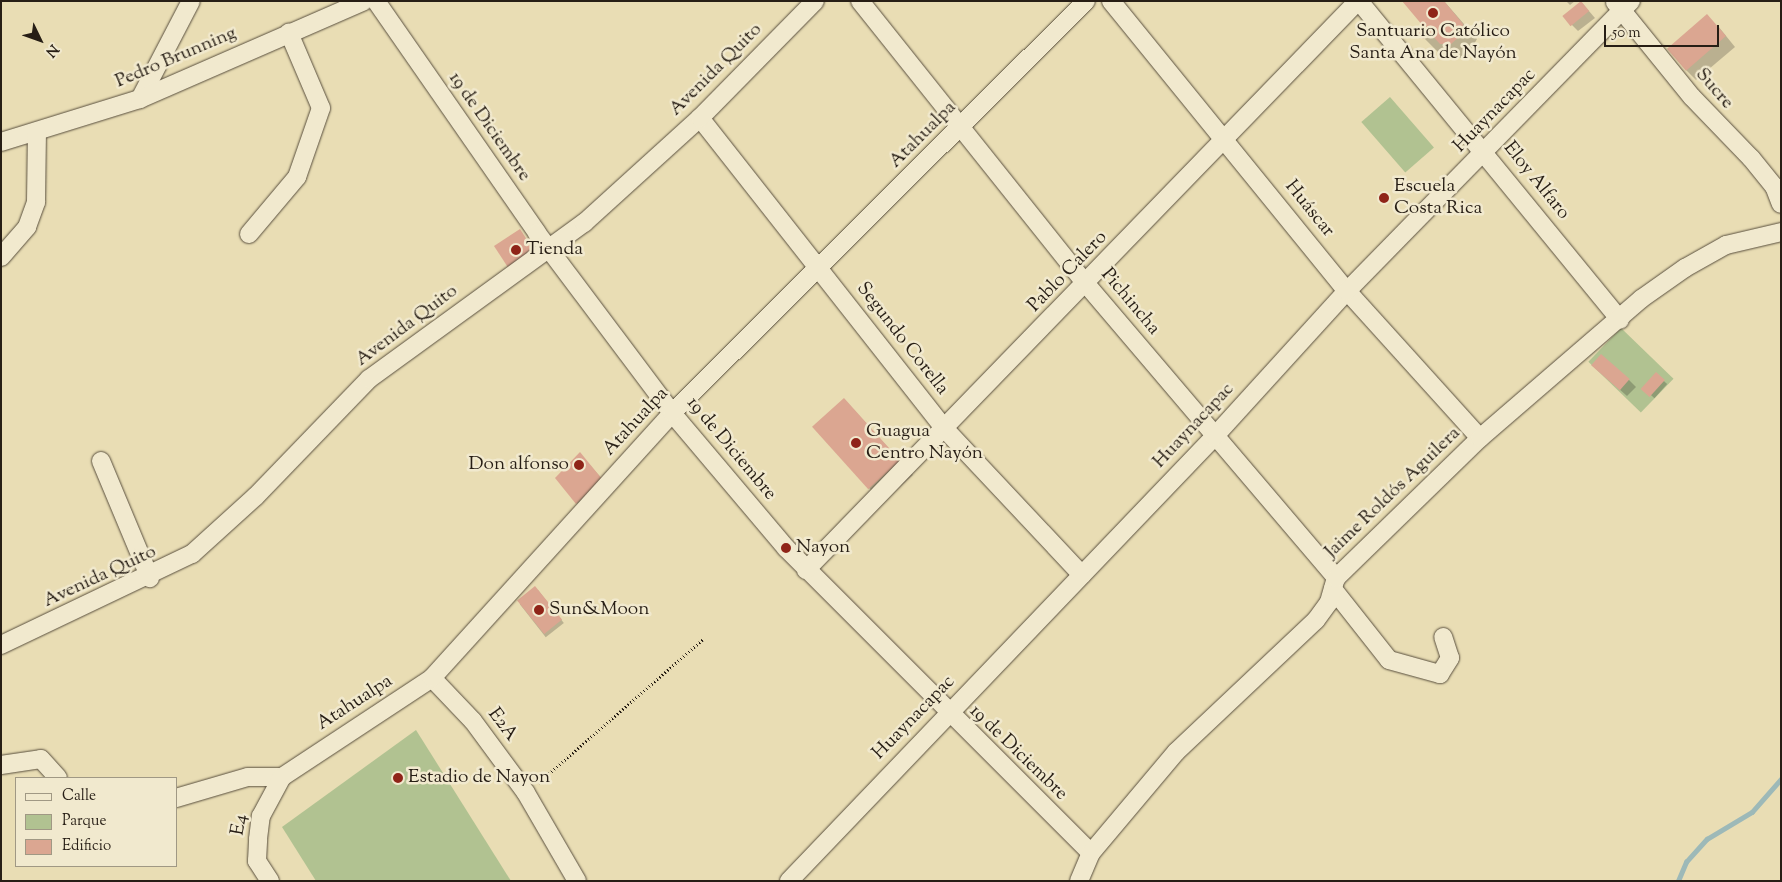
<!DOCTYPE html>
<meta charset="utf-8">
<style>
body{margin:0}
#map{position:relative;width:1782px;height:882px;overflow:hidden;background:#e9ddb4;font-family:"Sorts Mill Goudy",serif}
div>[style]{position:absolute}
[style*='--x']{left:calc(var(--x)*1px);top:calc(var(--y)*1px);width:calc(var(--w)*1px);rotate:calc(var(--a)*1deg)}
.green>*{inset:0;background:#b1c291;transform-origin:0 0}
.shadow>*{inset:0;background:#0003;transform-origin:0 0}
.stream>*{height:4.5px;margin:-2.25px;padding:0 2.25px;transform-origin:2.25px;border-radius:2.25px;background:#9db9b8}
.building>*{inset:0;background:#dba691;transform-origin:0 0}
.path>*{height:2.5px;margin-top:-1.25px;transform-origin:0;background:repeating-linear-gradient(90deg,#271e15 0 1px,transparent 0 3.5px)}
.roads{filter:drop-shadow(0 0 1px #584e3d) drop-shadow(0 0 1px #584e3d)}
.minor>*{height:18px;margin:-9px;padding:0 9px;transform-origin:9px;border-radius:9px;background:#f1e9ce}
.dots>*{width:14px;height:14px;translate:-50% -50%;box-sizing:border-box;border:2px solid #f1e9ce;border-radius:50%}
span{translate:-50% -50%;white-space:nowrap;text-align:center;line-height:1.15;-webkit-text-stroke:5px #f1e9ce;paint-order:stroke}
.poi-label{font-size:19px;color:#271e15}
.left{translate:0 -50%;text-align:left}
.right{translate:-100% -50%;text-align:right}
.street-label{font-size:19px;color:#271e15}
.frame{position:absolute;inset:0;border:2px solid #271e15;pointer-events:none}
.legend{position:absolute;left:15px;top:777px;width:162px;height:90px;box-sizing:border-box;background:#f1e9ce;border:1px solid #a09884;margin:0;padding:6px 9px;list-style:none;font-size:15px;color:#271e15}
.legend li{display:flex;align-items:center;gap:10px;height:25px}
.legend b{width:25px;border:1px solid #a09884}
.north{position:absolute;left:15px;top:15px;width:50px;height:50px;-webkit-text-stroke:4px #f1e9ce;paint-order:stroke;rotate:132deg;font-size:14px;font-weight:700;line-height:20px;text-align:center;color:#271e15}
.north::after{content:'';display:block;margin:auto;width:18px;height:22px;background:#271e15;clip-path:polygon(50% 0,100% 100%,50% 72%,0 100%)}
.scale{position:absolute;left:1604px;top:25px;width:115px;height:22px;box-sizing:border-box;border:2px solid #271e15;border-top:0;padding-left:6px;font-size:15px;line-height:18px;white-space:nowrap;color:#271e15;-webkit-text-stroke:4px #f1e9ce;paint-order:stroke}
</style>
<div id="map">
<div class="green">
<i style="left:1390px;top:97px;width:67px;height:38px;rotate:49deg"></i>
<i style="left:1621px;top:328px;width:73px;height:47px;rotate:44deg"></i>
<i style="clip-path:polygon(416px 730px,511px 881px,316px 881px,282px 827px)"></i>
</div>
<div class="shadow">
<i style="clip-path:polygon(1444px 1px,1477px 39px,1466px 58px,1455px 58px,1444px 47px,1438px 52px,1424px 38px)"></i>
<i style="clip-path:polygon(1566px 1px,1575px 1px,1570px 5px)"></i>
<i style="clip-path:polygon(1582px 3px,1595px 18px,1578px 31px,1571px 24px)"></i>
<i style="clip-path:polygon(1718px 26px,1735px 47px,1696px 80px,1686px 70px)"></i>
<i style="clip-path:polygon(520px 231px,543px 263px,519px 278px)"></i>
<i style="clip-path:polygon(1599px 371px,1629px 380px,1636px 387px,1627px 396px)"></i>
<i style="left:1656px;top:374px;width:15px;height:19px;rotate:42deg"></i>
<i style="clip-path:polygon(844px 399px,913px 475px,883px 502px,869px 488px)"></i>
<i style="clip-path:polygon(580px 454px,612px 490px,587px 514px,577px 503px)"></i>
<i style="left:538px;top:590px;width:42px;height:23px;rotate:52deg"></i>
</div>
<div class="stream">
<i style="--x:1678;--y:881;--w:21;--a:-67"></i>
<i style="--x:1686;--y:862;--w:31;--a:-48"></i>
<i style="--x:1707;--y:839;--w:52;--a:-31"></i>
<i style="--x:1752;--y:812;--w:44;--a:-48.7"></i>
</div>
<div class="building">
<i style="clip-path:polygon(1402px 1px,1444px 1px,1463px 24px,1461px 35px,1451px 44px,1440px 44px,1430px 33px,1423px 39px,1417px 32px,1423px 26px)"></i>
<i style="left:1581px;top:1px;width:13px;height:24px;rotate:51deg"></i>
<i style="left:1707px;top:14px;width:29px;height:53px;rotate:49deg"></i>
<i style="left:520px;top:229px;width:31px;height:31px;rotate:57deg"></i>
<i style="left:1601px;top:354px;width:38px;height:15px;rotate:41deg"></i>
<i style="left:1656px;top:372px;width:12px;height:23px;rotate:42deg"></i>
<i style="left:844px;top:398px;width:84px;height:43px;rotate:48deg"></i>
<i style="clip-path:polygon(580px 452px,602px 479px,576px 504px,555px 478px)"></i>
<i style="left:535px;top:586px;width:43px;height:23px;rotate:51deg"></i>
</div>
<div class="path">
<i style="--x:538;--y:783;--w:220;--a:-41.1"></i>
</div>
<div class="roads">
<div class="minor">
<i style="--x:376;--y:1;--w:282;--a:55.2"></i>
<i style="--x:537;--y:233;--w:225;--a:53.1"></i>
<i style="--x:672;--y:413;--w:177;--a:49.8"></i>
<i style="--x:786;--y:548;--w:431;--a:45"></i>
<i style="--x:860;--y:1;--w:364;--a:51.4"></i>
<i style="--x:1087;--y:285;--w:385;--a:49.6"></i>
<i style="--x:1111;--y:1;--w:374;--a:50.9"></i>
<i style="--x:1347;--y:291;--w:198;--a:47.9"></i>
<i style="--x:1359;--y:1;--w:412;--a:50.7"></i>
<i style="--x:1615;--y:2;--w:122;--a:51"></i>
<i style="--x:1692;--y:97;--w:85;--a:46"></i>
<i style="--x:1751;--y:158;--w:36;--a:51"></i>
<i style="--x:1774;--y:186;--w:19;--a:69"></i>
<i style="--x:140;--y:99;--w:110;--a:-62.5"></i>
<i style="--x:700;--y:118;--w:393;--a:51.8"></i>
<i style="--x:943;--y:427;--w:203;--a:46.8"></i>
<i style="--x:1;--y:142;--w:145;--a:-17.2"></i>
<i style="--x:140;--y:99;--w:244;--a:-23.6"></i>
<i style="--x:249;--y:234;--w:75;--a:-49.9"></i>
<i style="--x:297;--y:177;--w:73;--a:-70.8"></i>
<i style="--x:321;--y:108;--w:82;--a:-113.1"></i>
<i style="--x:1;--y:257;--w:40;--a:-49"></i>
<i style="--x:27;--y:227;--w:27;--a:-70"></i>
<i style="--x:36;--y:202;--w:70;--a:-89.2"></i>
<i style="--x:101;--y:461;--w:127;--a:67.3"></i>
<i style="--x:806;--y:570;--w:793;--a:-45.87"></i>
<i style="--x:1333;--y:589;--w:90;--a:51.7"></i>
<i style="--x:1389;--y:660;--w:53;--a:15.4"></i>
<i style="--x:1440;--y:674;--w:19;--a:-58"></i>
<i style="--x:1450;--y:658;--w:22;--a:-108"></i>
<i style="--x:1;--y:645;--w:212;--a:-25.5"></i>
<i style="--x:192;--y:554;--w:86;--a:-42.2"></i>
<i style="--x:256;--y:496;--w:163;--a:-46"></i>
<i style="--x:369;--y:379;--w:266;--a:-36"></i>
<i style="--x:584;--y:223;--w:156;--a:-42.2"></i>
<i style="--x:700;--y:118;--w:164;--a:-45.5"></i>
<i style="--x:432;--y:678;--w:59;--a:46.4"></i>
<i style="--x:473;--y:721;--w:89;--a:53.6"></i>
<i style="--x:526;--y:793;--w:102;--a:59.9"></i>
<i style="--x:1;--y:765;--w:40;--a:-8.5"></i>
<i style="--x:41;--y:759;--w:25;--a:48"></i>
<i style="--x:176;--y:798;--w:75;--a:-16.3"></i>
<i style="--x:248;--y:777;--w:34;--a:0"></i>
<i style="--x:282;--y:777;--w:180;--a:-33.4"></i>
<i style="--x:432;--y:678;--w:358;--a:-47.8"></i>
<i style="--x:672;--y:413;--w:584;--a:-44.86"></i>
<i style="--x:270;--y:881;--w:24;--a:-123"></i>
<i style="--x:257;--y:861;--w:22;--a:-87"></i>
<i style="--x:258;--y:839;--w:23;--a:-83"></i>
<i style="--x:261;--y:816;--w:44;--a:-61.7"></i>
<i style="--x:789;--y:881;--w:615;--a:-46.25"></i>
<i style="--x:1214;--y:437;--w:197;--a:-47.7"></i>
<i style="--x:1347;--y:291;--w:406;--a:-45.6"></i>
<i style="--x:1079;--y:881;--w:30;--a:-67"></i>
<i style="--x:1091;--y:853;--w:132;--a:-49.9"></i>
<i style="--x:1176;--y:752;--w:192;--a:-43.3"></i>
<i style="--x:1316;--y:620;--w:22;--a:-54"></i>
<i style="--x:1329;--y:602;--w:25;--a:-74"></i>
<i style="--x:1336;--y:578;--w:201;--a:-44.2"></i>
<i style="--x:1480;--y:438;--w:213;--a:-40.8"></i>
<i style="--x:1641;--y:299;--w:54;--a:-35.2"></i>
<i style="--x:1685;--y:268;--w:47;--a:-29.3"></i>
<i style="--x:1726;--y:245;--w:57;--a:-13.3"></i>
</div>
</div>
<div class="dots">
<i style="left:1433px;top:13px;background:#8f2418"></i>
<i style="left:1384px;top:198px;background:#8f2418"></i>
<i style="left:516px;top:250px;background:#8f2418"></i>
<i style="left:856px;top:443px;background:#8f2418"></i>
<i style="left:579px;top:465px;background:#8f2418"></i>
<i style="left:786px;top:548px;background:#8f2418"></i>
<i style="left:539px;top:610px;background:#8f2418"></i>
<i style="left:398px;top:778px;background:#8f2418"></i>
</div>
<div class="poi-label">
<span style="left:1433px;top:43px">Santuario Católico<br>Santa Ana de Nayón</span>
<span class="left" style="left:1394px;top:198px">Escuela<br>Costa Rica</span>
<span class="left" style="left:526px;top:250px">Tienda</span>
<span class="left" style="left:866px;top:443px">Guagua<br>Centro Nayón</span>
<span class="right" style="left:569px;top:465px">Don alfonso</span>
<span class="left" style="left:796px;top:548px">Nayon</span>
<span class="left" style="left:549px;top:610px">Sun&amp;Moon</span>
<span class="left" style="left:408px;top:778px">Estadio de Nayon</span>
</div>
<div class="street-label">
<span style="left:176px;top:58px;rotate:-23deg">Pedro Brunning</span>
<span style="left:716px;top:70px;rotate:-45deg">Avenida Quito</span>
<span style="left:1714px;top:89px;rotate:49deg">Sucre</span>
<span style="left:1495px;top:111px;rotate:-46deg">Huaynacapac</span>
<span style="left:489px;top:127px;rotate:55deg">19 de Diciembre</span>
<span style="left:923px;top:135px;rotate:-45deg">Atahualpa</span>
<span style="left:1536px;top:181px;rotate:51deg">Eloy Alfaro</span>
<span style="left:1309px;top:209px;rotate:51deg">Huáscar</span>
<span style="left:1068px;top:272px;rotate:-46deg">Pablo Calero</span>
<span style="left:1130px;top:302px;rotate:50deg">Pichincha</span>
<span style="left:407px;top:326px;rotate:-37deg">Avenida Quito</span>
<span style="left:902px;top:339px;rotate:52deg">Segundo Corella</span>
<span style="left:636px;top:422px;rotate:-47deg">Atahualpa</span>
<span style="left:1194px;top:426px;rotate:-47deg">Huaynacapac</span>
<span style="left:731px;top:449px;rotate:50deg">19 de Diciembre</span>
<span style="left:1393px;top:493px;rotate:-44deg">Jaime Roldós Aguilera</span>
<span style="left:100px;top:577px;rotate:-25deg">Avenida Quito</span>
<span style="left:355px;top:703px;rotate:-33deg">Atahualpa</span>
<span style="left:914px;top:718px;rotate:-46deg">Huaynacapac</span>
<span style="left:502px;top:725px;rotate:53deg">E2A</span>
<span style="left:1018px;top:753px;rotate:44deg">19 de Diciembre</span>
<span style="left:240px;top:825px;rotate:-80deg">E4</span>
</div>
<div class="frame"></div>
<ul class="legend">
<li><b style="height:6px;background:#f1e9ce"></b>Calle</li>
<li><b style="height:14px;background:#b1c291"></b>Parque</li>
<li><b style="height:14px;background:#dba691"></b>Edificio</li>
</ul>
<div class="north">N</div>
<div class="scale">50 m</div>
</div>
